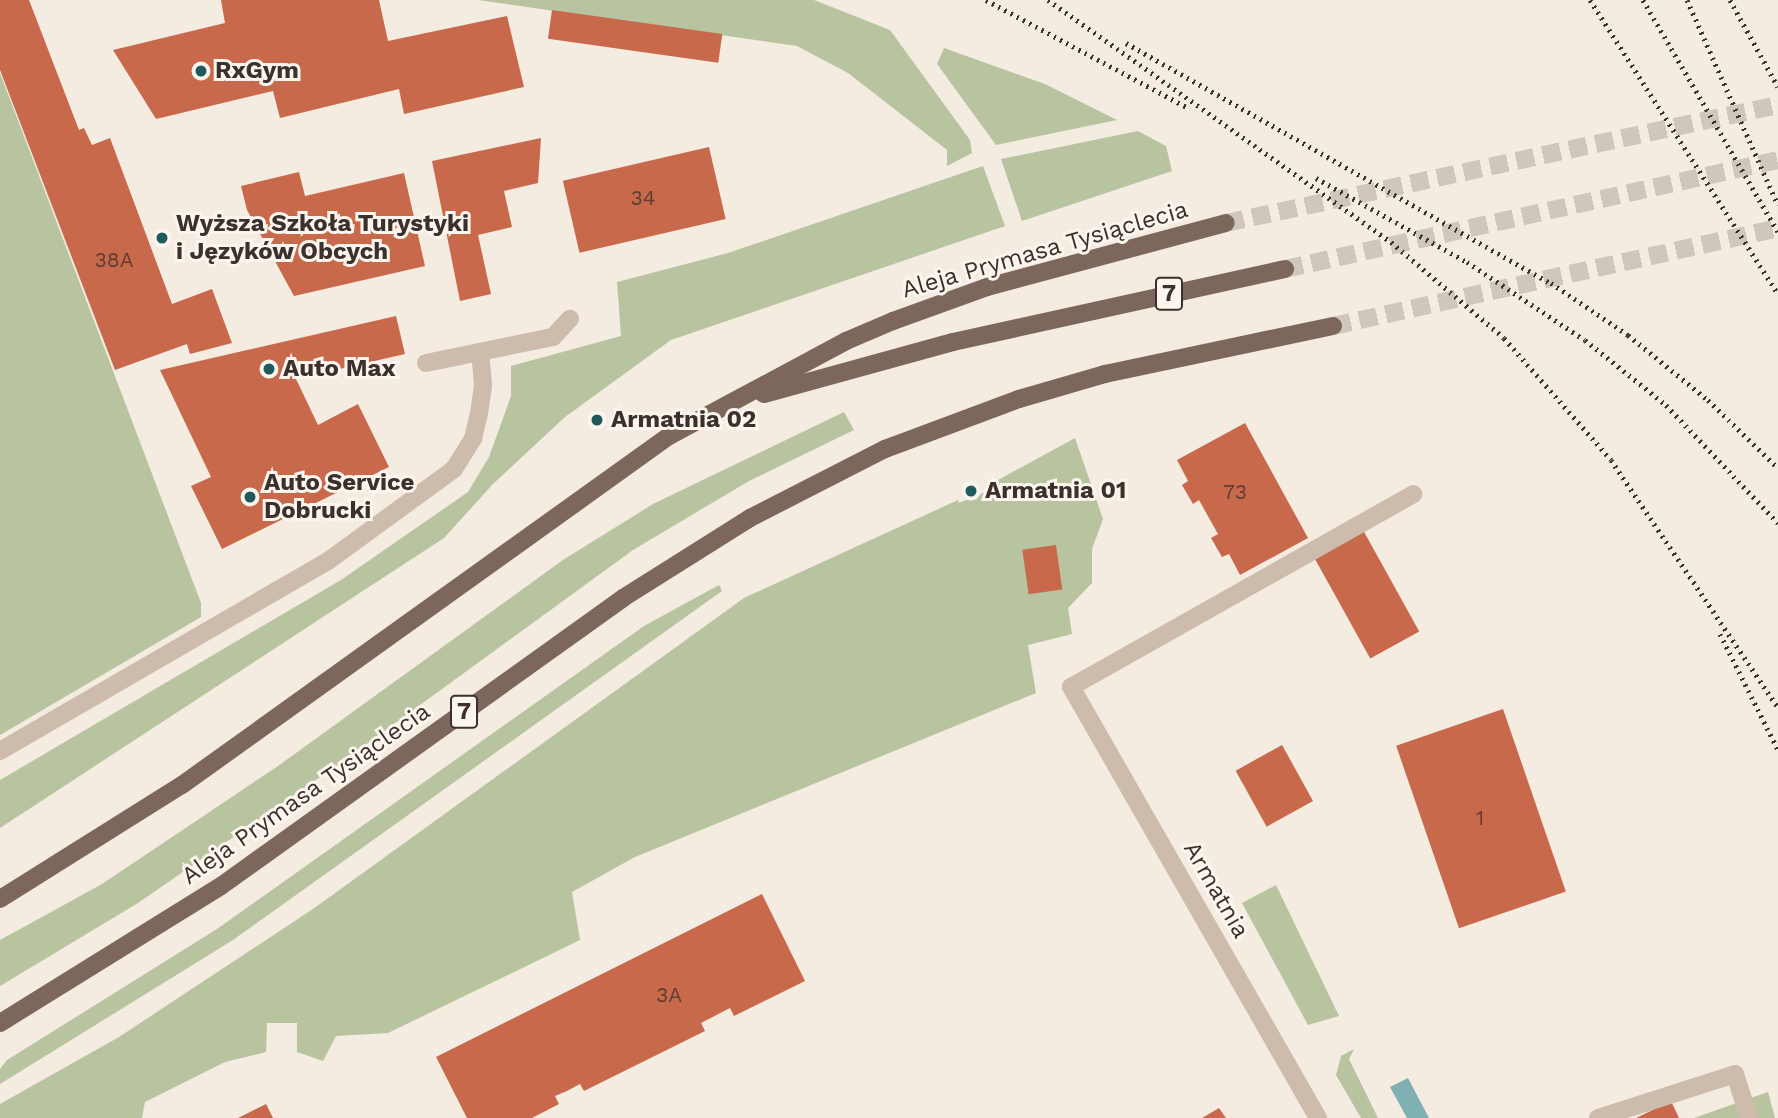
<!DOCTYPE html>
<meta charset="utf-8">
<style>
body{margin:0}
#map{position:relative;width:1778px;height:1118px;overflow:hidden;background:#f4ebe1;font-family:"Work Sans",sans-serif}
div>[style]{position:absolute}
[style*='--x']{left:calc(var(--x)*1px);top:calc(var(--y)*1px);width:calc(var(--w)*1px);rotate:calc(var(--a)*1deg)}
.green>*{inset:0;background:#b8c4a0}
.water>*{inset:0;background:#7fb0b2}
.building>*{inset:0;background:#c8694b;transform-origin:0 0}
.major-tunnel>*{height:18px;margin-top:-9px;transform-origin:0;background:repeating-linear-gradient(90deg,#cfc6bd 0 18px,transparent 0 27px)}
.minor>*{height:18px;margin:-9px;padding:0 9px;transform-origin:9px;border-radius:9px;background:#cdbbac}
.major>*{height:18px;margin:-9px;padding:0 9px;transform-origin:9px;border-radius:9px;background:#7d675c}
.rail>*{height:5px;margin-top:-2.5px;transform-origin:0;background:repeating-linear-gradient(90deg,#3b302b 0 2px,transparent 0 7px)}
.dots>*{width:19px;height:19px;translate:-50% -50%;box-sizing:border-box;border:4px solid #fbf5ee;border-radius:50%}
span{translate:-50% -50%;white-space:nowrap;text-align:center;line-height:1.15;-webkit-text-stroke:6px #fbf5ee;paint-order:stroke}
.number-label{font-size:21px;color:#5e3e33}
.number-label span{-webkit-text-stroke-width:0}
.shield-label span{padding:2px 5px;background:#fbf5ee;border:2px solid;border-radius:5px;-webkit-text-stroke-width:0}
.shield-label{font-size:23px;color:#3b302b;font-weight:700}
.poi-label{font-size:24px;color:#3b302b;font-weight:700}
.left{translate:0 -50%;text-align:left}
.street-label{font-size:24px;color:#3b302b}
</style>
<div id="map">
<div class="green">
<i style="clip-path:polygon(478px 0,814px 0,890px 30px,970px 140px,972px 153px,947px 166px,947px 150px,848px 73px,797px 46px)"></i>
<i style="clip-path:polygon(944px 48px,1045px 84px,1117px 120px,996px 145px,937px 64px)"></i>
<i style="clip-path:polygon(0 73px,201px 603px,201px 617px,0 735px)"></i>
<i style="clip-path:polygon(1138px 131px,1166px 146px,1172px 171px,1022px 221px,1001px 159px)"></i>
<i style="clip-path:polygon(983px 166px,1005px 226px,671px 340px,565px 417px,493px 484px,444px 538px,0 828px,0 780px,341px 580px,468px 492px,489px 457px,511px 396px,511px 366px,621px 336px,617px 282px,728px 253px)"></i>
<i style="clip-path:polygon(844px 412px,854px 430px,749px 481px,633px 550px,339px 764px,138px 903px,0 986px,0 940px,102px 884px,278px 766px,563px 560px,653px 504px)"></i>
<i style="clip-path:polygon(1075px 438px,1103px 519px,1092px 549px,1092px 583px,1068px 608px,1072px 634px,1028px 645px,1036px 693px,635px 857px,572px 892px,580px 940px,388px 1033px,336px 1036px,323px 1061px,297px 1052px,297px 1023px,267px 1023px,266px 1052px,225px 1062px,145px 1102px,142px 1118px,0 1118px,0 1104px,119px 1037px,313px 909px,744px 598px,958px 500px,959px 503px,988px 491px,987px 486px)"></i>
<i style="clip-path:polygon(719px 585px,722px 591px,233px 940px,0 1084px,0 1069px,7px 1060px,217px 929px,644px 626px)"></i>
<i style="clip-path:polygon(1276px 885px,1339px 1016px,1308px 1025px,1242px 903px)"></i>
<i style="clip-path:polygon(1354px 1049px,1349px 1059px,1378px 1118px,1361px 1118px,1336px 1075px,1341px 1056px)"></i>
<i style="clip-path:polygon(1768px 1092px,1775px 1118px,1694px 1118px)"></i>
</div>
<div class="water">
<i style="clip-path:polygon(1408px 1078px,1429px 1118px,1407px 1118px,1390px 1087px)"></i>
</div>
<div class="building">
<i style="clip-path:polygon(0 0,29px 0,79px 130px,84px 128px,92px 145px,110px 138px,172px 304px,212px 289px,232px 343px,190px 354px,187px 344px,115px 370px,0 70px)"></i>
<i style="clip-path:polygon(221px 0,379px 0,388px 41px,507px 16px,524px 87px,404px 114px,399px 89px,280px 118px,273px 91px,156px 119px,113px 50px,225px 23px)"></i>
<i style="left:552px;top:10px;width:172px;height:29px;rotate:8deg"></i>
<i style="clip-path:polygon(541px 138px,538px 183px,504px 191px,512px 227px,478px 235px,491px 294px,460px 301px,432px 161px)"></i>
<i style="left:709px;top:147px;width:74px;height:150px;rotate:77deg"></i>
<i style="clip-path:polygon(299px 172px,305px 196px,404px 173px,425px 266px,294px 296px,247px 210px,241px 186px)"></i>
<i style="clip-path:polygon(396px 316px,405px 354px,296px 379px,318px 425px,358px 404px,389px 467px,222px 549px,191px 486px,211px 477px,160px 370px)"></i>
<i style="clip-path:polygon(1245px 423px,1308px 538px,1240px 575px,1229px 554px,1222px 557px,1211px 538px,1218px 534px,1199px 500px,1193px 504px,1182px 485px,1188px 481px,1177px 460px)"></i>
<i style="left:1363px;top:530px;width:116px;height:56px;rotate:61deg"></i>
<i style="left:1056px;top:545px;width:45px;height:34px;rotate:82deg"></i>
<i style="left:1503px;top:709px;width:193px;height:113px;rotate:71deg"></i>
<i style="left:1282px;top:745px;width:64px;height:53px;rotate:61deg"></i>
<i style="clip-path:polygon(762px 894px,805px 981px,734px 1016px,730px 1008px,701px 1023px,705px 1031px,584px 1091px,580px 1084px,567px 1091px,555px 1096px,559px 1104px,532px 1118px,467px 1118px,436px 1057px)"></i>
<i style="clip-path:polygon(1671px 1101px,1679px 1118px,1636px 1118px)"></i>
<i style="clip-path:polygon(266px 1104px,273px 1118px,238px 1118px)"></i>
<i style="clip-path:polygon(1219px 1108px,1226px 1118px,1202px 1118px)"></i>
</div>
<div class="major-tunnel">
<i style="--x:1226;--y:223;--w:564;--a:-12.07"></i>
<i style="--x:1285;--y:269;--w:505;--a:-12.47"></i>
<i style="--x:1333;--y:326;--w:456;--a:-12.4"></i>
</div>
<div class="minor">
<i style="--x:426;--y:363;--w:130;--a:-11.6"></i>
<i style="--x:553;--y:337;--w:25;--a:-47"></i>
<i style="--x:0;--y:751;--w:379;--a:-30.1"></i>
<i style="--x:328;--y:561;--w:156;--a:-36.1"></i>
<i style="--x:454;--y:469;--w:36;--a:-58"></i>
<i style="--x:473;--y:439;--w:26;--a:-77"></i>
<i style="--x:479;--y:414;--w:29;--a:-82"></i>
<i style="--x:483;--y:385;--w:33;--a:-95"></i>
<i style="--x:1318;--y:1118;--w:497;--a:-119.8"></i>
<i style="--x:1071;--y:687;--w:393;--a:-29.4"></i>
<i style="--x:1598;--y:1118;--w:144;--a:-17.8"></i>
<i style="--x:1735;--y:1074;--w:46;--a:72.3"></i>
</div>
<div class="major">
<i style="--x:764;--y:394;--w:196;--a:-15.4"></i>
<i style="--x:953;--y:342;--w:340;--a:-12.4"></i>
<i style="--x:0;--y:899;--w:215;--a:-32.1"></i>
<i style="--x:182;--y:785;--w:599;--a:-35.63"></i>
<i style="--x:669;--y:436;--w:201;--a:-28.2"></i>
<i style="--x:846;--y:341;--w:51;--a:-23.1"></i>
<i style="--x:893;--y:321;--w:100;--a:-19.9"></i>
<i style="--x:987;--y:287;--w:247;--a:-15"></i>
<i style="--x:0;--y:1023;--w:260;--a:-31.8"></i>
<i style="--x:221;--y:886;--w:495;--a:-35.6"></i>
<i style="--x:623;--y:598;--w:150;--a:-32.2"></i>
<i style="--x:750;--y:518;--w:152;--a:-27.1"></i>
<i style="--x:885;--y:449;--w:143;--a:-20.5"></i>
<i style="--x:1019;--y:399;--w:90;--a:-16.2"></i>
<i style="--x:1105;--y:374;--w:233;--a:-11.9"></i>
</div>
<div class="rail">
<i style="--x:986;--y:0;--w:231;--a:28.1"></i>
<i style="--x:1048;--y:0;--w:420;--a:35.2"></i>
<i style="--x:1391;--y:242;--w:148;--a:40.3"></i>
<i style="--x:1504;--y:338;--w:162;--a:48.7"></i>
<i style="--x:1611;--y:460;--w:299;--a:56"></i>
<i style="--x:1590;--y:0;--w:349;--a:57.4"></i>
<i style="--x:1643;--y:0;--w:268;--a:59.8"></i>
<i style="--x:1687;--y:0;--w:224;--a:66.1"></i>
<i style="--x:1730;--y:0;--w:99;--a:61.1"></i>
<i style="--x:1126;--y:43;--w:488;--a:29.5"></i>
<i style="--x:1551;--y:283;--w:93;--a:34"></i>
<i style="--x:1628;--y:335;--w:103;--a:39.1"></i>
<i style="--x:1708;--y:400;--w:98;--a:44.2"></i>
<i style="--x:1316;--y:178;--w:173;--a:29.1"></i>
<i style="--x:1467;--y:262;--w:141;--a:33.5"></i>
<i style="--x:1585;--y:340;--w:104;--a:38.7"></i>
<i style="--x:1666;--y:405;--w:163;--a:46.5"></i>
<i style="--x:1720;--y:634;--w:130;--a:63.4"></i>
</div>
<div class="dots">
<i style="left:201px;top:71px;background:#1f5a5e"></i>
<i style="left:162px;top:238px;background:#1f5a5e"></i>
<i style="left:269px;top:369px;background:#1f5a5e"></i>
<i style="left:597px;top:420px;background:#1f5a5e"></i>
<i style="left:971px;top:491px;background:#1f5a5e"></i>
<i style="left:250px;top:497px;background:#1f5a5e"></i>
</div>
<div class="number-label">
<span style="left:643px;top:198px">34</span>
<span style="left:114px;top:260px">38A</span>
<span style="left:1235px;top:492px">73</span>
<span style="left:1480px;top:818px">1</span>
<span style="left:669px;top:995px">3A</span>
</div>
<div class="shield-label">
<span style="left:1169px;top:294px">7</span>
<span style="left:464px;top:712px">7</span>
</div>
<div class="poi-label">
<span class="left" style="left:215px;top:71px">RxGym</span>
<span class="left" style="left:176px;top:238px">Wyższa Szkoła Turystyki<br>i Języków Obcych</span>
<span class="left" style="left:283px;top:369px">Auto Max</span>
<span class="left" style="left:611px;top:420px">Armatnia 02</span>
<span class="left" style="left:264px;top:497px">Auto Service<br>Dobrucki</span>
<span class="left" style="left:985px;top:491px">Armatnia 01</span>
</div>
<div class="street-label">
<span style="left:1045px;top:250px;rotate:-16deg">Aleja Prymasa Tysiąclecia</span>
<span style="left:306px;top:794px;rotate:-35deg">Aleja Prymasa Tysiąclecia</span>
<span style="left:1216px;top:890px;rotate:60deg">Armatnia</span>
</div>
</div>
